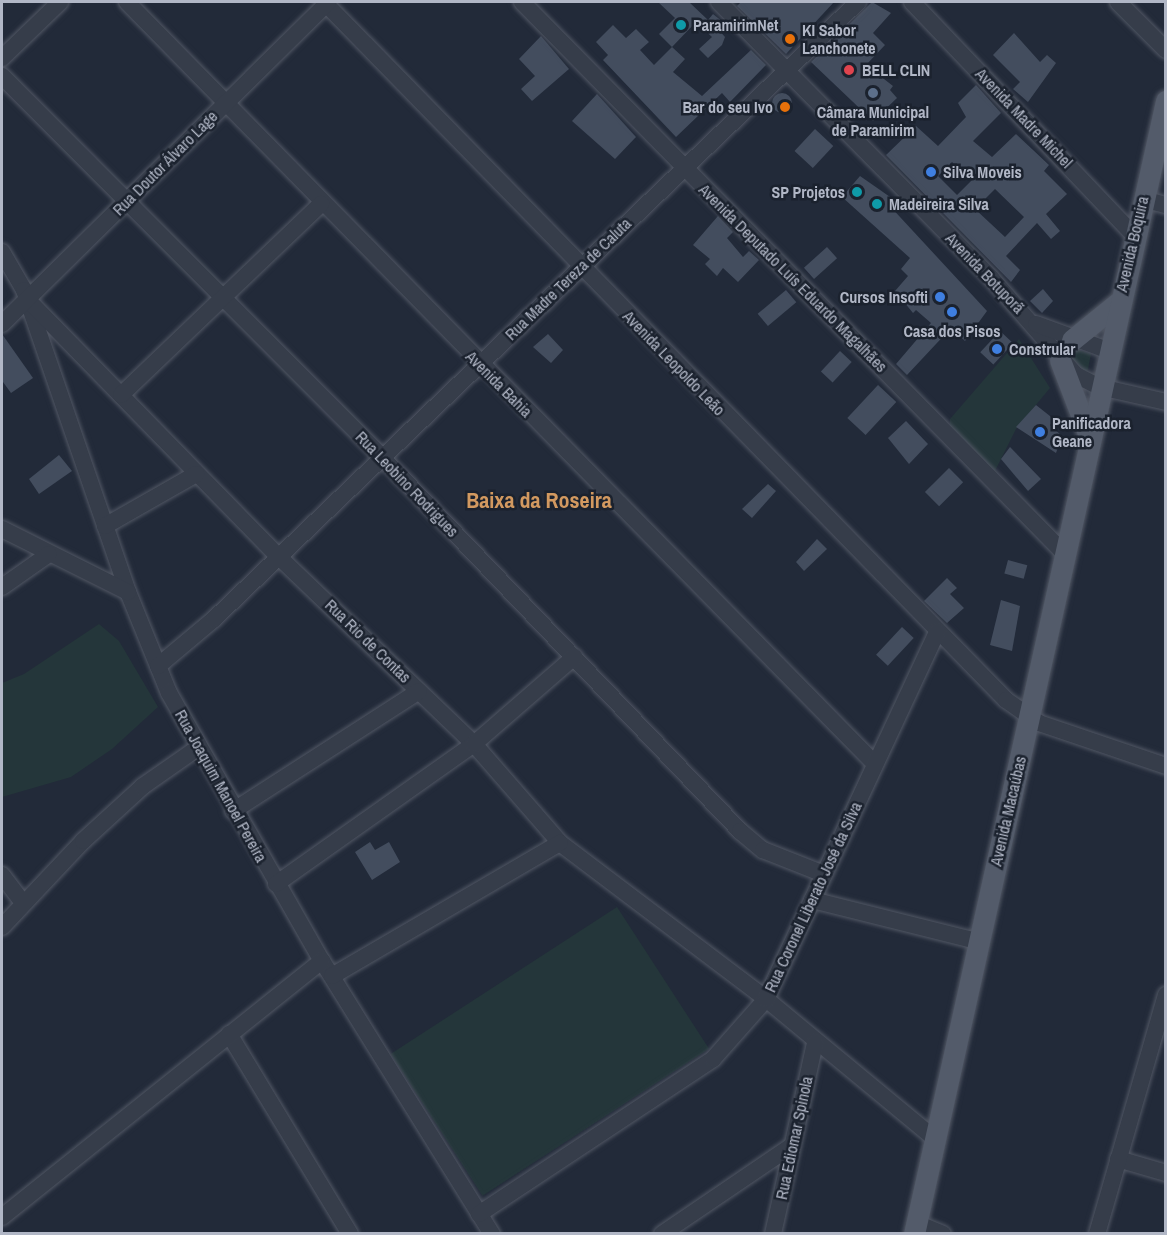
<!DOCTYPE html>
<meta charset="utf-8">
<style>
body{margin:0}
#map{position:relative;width:1167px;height:1235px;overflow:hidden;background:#222a39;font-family:"Archivo Narrow",sans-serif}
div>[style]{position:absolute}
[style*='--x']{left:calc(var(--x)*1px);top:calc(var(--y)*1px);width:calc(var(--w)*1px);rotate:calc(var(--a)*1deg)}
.green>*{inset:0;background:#24363a;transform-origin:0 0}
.building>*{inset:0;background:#434d5e;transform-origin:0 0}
.round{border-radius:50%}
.roads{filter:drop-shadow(0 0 2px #515764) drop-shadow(0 0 2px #515764)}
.minor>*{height:16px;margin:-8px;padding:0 8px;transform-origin:8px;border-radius:8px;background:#363d4a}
.major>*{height:21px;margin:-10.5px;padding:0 10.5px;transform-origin:10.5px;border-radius:10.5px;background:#535b6a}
.dots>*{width:16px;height:16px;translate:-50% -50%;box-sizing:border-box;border:3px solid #1b222e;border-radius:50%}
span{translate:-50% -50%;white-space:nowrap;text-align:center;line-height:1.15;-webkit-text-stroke:5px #1b222e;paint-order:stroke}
.poi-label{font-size:16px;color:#b1b7c6;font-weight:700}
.left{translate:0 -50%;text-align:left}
.right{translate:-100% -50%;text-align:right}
.street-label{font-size:16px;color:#b1b7c6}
.district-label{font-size:22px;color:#d29960;font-weight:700}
.frame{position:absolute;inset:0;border:3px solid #b1b7c6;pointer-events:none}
</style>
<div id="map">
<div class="green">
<i style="clip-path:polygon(1019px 339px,1050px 388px,1016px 429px,995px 471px,950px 426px,950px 419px)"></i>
<i style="clip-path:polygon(1058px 343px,1091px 354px,1087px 374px)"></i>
<i style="clip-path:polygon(99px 624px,119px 641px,158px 707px,112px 749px,71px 777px,2px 797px,2px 683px,24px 674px)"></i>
<i style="left:617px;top:907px;width:169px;height:270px;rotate:57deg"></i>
</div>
<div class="building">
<i style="clip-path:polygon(658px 2px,689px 2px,708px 20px,713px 14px,723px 22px,717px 28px,725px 37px,722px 45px,708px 58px,699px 49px,712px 37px,696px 22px,672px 47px,659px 34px,675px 18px)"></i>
<i style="clip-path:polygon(741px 2px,834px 2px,786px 54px,737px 6px)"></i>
<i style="clip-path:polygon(872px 2px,891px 13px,873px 33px,885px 45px,866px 65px,893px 86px,890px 90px,897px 98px,873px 121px,811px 62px)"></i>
<i style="clip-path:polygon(613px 25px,626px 38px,636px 29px,649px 42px,640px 50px,654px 65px,672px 47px,685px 59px,673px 72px,702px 96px,751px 50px,766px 65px,730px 102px,722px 93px,676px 137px,603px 60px,608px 55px,596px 42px)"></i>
<i style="clip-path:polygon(1014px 33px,1040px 62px,1047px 55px,1056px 63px,1028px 102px,1013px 89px,1020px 82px,993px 55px)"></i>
<i style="clip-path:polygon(541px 36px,569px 69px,532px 101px,521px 89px,535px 76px,519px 59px)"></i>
<i style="clip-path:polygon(evenodd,976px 85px,1001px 113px,973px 141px,992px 157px,1016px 134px,1049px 165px,1044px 171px,1067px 194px,1046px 214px,1060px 231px,1051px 239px,1037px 223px,1006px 256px,1020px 270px,1011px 282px,886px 155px,916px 126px,938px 146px,966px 117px,958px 103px,976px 85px,952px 162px,972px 180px,957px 195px,938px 176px,952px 162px,976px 85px,995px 189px,1024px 217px,1005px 237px,975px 209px,995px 189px)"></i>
<i class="round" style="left:772px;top:93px;width:20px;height:20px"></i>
<i style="clip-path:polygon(597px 94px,636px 137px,615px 159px,572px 121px)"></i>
<i style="left:815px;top:129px;width:25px;height:30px;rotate:43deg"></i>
<i style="clip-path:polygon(860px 176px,893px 199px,888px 204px,987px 311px,965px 341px,951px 328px,907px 375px,896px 364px,931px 323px,916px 310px,913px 313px,895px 291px,908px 276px,901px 269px,910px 258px,842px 197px)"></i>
<i style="clip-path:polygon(718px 216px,733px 232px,727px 238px,743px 257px,749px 251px,759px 260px,738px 282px,723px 268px,717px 276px,705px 264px,710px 259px,693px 245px)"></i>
<i style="left:827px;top:247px;width:15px;height:31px;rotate:48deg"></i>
<i style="clip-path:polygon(1043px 289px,1053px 301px,1042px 313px,1030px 301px)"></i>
<i style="left:786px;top:290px;width:16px;height:37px;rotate:50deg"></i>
<i style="left:1000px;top:331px;width:18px;height:29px;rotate:43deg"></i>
<i style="clip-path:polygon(2px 334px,33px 378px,11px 393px,3px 382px)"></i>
<i style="clip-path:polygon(548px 334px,563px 350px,551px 363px,533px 347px)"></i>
<i style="left:840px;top:351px;width:16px;height:28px;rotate:43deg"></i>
<i style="left:878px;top:385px;width:25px;height:45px;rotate:43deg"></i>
<i style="clip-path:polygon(1036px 405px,1055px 420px,1050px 425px,1062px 436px,1056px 453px,1016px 427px)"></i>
<i style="clip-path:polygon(906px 421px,928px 444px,909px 464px,888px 438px)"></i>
<i style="clip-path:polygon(1010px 447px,1041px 479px,1028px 491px,1001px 459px)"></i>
<i style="clip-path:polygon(59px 455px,72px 471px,39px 494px,29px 479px)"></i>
<i style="left:949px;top:468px;width:20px;height:34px;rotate:45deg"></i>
<i style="clip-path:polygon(768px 484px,776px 491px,752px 518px,742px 509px)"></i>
<i style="clip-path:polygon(817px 539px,827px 549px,804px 571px,796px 562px)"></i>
<i style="left:1008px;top:560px;width:20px;height:14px;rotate:15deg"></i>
<i style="clip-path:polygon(947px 578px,957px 588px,950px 594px,964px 608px,947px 623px,924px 601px)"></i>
<i style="clip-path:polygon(1001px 600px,1020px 606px,1012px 651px,990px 645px)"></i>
<i style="left:902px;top:627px;width:16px;height:38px;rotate:43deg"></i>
<i style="clip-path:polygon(370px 842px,375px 850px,389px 842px,400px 862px,372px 880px,355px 852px)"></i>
</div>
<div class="roads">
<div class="minor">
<i style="--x:127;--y:2;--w:1066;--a:45.53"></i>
<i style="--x:324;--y:2;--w:976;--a:45.66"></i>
<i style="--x:1006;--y:700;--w:40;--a:34.9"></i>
<i style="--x:1039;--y:723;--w:134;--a:18.7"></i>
<i style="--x:522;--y:2;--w:774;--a:45.47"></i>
<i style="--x:719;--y:2;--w:388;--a:45.4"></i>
<i style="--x:991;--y:278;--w:129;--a:48.8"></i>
<i style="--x:1076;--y:375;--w:27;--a:27"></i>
<i style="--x:1100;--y:387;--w:68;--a:12.8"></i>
<i style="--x:912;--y:2;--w:323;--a:46.4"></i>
<i style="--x:1118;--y:2;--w:68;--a:45"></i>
<i style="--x:2;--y:58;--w:81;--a:-44"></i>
<i style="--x:2;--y:76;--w:538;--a:45.08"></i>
<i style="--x:382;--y:457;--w:518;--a:46.25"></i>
<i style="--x:740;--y:831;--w:30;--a:40"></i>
<i style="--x:763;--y:850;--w:66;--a:21.5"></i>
<i style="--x:1143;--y:199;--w:24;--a:15"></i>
<i style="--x:2;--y:252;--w:44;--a:59.9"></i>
<i style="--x:24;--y:290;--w:319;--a:71"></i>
<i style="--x:128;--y:592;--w:109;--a:67.9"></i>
<i style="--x:169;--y:693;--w:309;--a:60.3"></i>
<i style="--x:322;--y:961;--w:322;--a:58.1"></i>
<i style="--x:28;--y:300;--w:359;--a:45.7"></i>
<i style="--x:279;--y:557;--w:270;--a:43.8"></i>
<i style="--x:474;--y:744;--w:131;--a:49"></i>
<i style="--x:560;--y:843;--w:258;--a:37.1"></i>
<i style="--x:766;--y:999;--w:218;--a:39.6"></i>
<i style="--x:2;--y:324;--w:458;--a:-44.6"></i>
<i style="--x:1036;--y:324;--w:76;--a:20.1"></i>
<i style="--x:121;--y:395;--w:277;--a:-43.7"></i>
<i style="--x:105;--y:526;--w:105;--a:-29.7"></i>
<i style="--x:2;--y:529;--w:141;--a:26.6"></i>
<i style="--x:2;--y:587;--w:57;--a:-35.1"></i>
<i style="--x:158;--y:666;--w:73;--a:-40"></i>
<i style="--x:214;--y:619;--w:892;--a:-43.77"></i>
<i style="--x:233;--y:811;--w:221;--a:-32.8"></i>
<i style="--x:2;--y:875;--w:34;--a:53"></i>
<i style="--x:276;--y:884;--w:242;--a:-35.3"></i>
<i style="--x:474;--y:744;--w:133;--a:-41"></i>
<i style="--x:812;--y:900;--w:170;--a:14"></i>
<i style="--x:2;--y:927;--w:118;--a:-46.7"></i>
<i style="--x:83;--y:841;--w:81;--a:-42.5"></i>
<i style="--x:143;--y:786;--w:68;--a:-34.9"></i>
<i style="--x:332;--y:976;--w:264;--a:-30.3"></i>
<i style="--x:229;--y:1034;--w:234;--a:58.8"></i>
<i style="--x:1118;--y:1159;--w:50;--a:16.3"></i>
<i style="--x:479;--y:1214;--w:281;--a:-33.5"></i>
<i style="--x:713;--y:1059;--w:80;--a:-48.5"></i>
<i style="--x:766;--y:999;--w:405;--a:-65"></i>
<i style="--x:2;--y:1217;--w:410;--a:-38.7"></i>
<i style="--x:916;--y:1223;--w:29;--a:22"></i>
<i style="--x:662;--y:1234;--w:155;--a:-34.2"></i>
<i style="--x:773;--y:1234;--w:196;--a:-77.6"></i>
<i style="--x:1097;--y:1234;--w:249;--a:-73.9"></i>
</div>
<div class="major">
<i style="--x:1072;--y:340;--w:60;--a:-39"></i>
<i style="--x:1060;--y:360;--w:84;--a:69"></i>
<i style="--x:914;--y:1234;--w:1161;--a:-77.46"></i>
</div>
</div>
<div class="dots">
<i style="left:681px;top:25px;background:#0f9aa8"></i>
<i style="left:790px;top:39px;background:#e8710a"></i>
<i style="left:849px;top:70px;background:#e0444e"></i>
<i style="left:873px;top:93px;background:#5c6f8a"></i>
<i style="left:785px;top:107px;background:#e8710a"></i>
<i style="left:931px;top:172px;background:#3f7fe0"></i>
<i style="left:857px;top:192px;background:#0f9aa8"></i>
<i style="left:877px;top:204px;background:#0f9aa8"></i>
<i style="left:940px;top:297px;background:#3f7fe0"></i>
<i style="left:952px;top:312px;background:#3f7fe0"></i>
<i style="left:997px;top:349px;background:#3f7fe0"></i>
<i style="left:1040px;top:432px;background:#3f7fe0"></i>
</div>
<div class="poi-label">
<span class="left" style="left:693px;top:25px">ParamirimNet</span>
<span class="left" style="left:802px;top:39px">KI Sabor<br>Lanchonete</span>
<span class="left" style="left:862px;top:70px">BELL CLIN</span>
<span class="right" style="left:773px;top:107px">Bar do seu Ivo</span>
<span style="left:873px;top:121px">Câmara Municipal<br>de Paramirim</span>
<span class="left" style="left:943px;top:172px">Silva Moveis</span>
<span class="right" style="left:845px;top:192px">SP Projetos</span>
<span class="left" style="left:889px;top:204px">Madeireira Silva</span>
<span class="right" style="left:928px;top:297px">Cursos Insofti</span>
<span style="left:952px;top:331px">Casa dos Pisos</span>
<span class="left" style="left:1009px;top:349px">Constrular</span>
<span class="left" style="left:1052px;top:432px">Panificadora<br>Geane</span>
</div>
<div class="street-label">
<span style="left:1024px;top:118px;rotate:46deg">Avenida Madre Michel</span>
<span style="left:165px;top:163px;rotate:-45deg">Rua Doutor Álvaro Lage</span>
<span style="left:1132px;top:244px;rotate:-77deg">Avenida Boquira</span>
<span style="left:985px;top:273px;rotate:46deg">Avenida Botuporã</span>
<span style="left:793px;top:278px;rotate:45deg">Avenida Deputado Luís Eduardo Magalhães</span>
<span style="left:568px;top:279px;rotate:-44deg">Rua Madre Tereza de Caluta</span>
<span style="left:674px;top:363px;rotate:46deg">Avenida Leopoldo Leão</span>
<span style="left:499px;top:384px;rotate:45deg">Avenida Bahia</span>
<span style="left:407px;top:484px;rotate:46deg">Rua Leobino Rodrigues</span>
<span style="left:368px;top:641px;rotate:44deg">Rua Rio de Contas</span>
<span style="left:221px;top:786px;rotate:61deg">Rua Joaquim Manoel Pereira</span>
<span style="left:1008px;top:811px;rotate:-77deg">Avenida Macaúbas</span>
<span style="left:813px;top:897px;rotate:-65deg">Rua Coronel Liberato José da Silva</span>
<span style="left:794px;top:1138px;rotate:-78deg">Rua Ediomar Spinola</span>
</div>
<div class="district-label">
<span style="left:539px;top:501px">Baixa da Roseira</span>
</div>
<div class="frame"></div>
</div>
